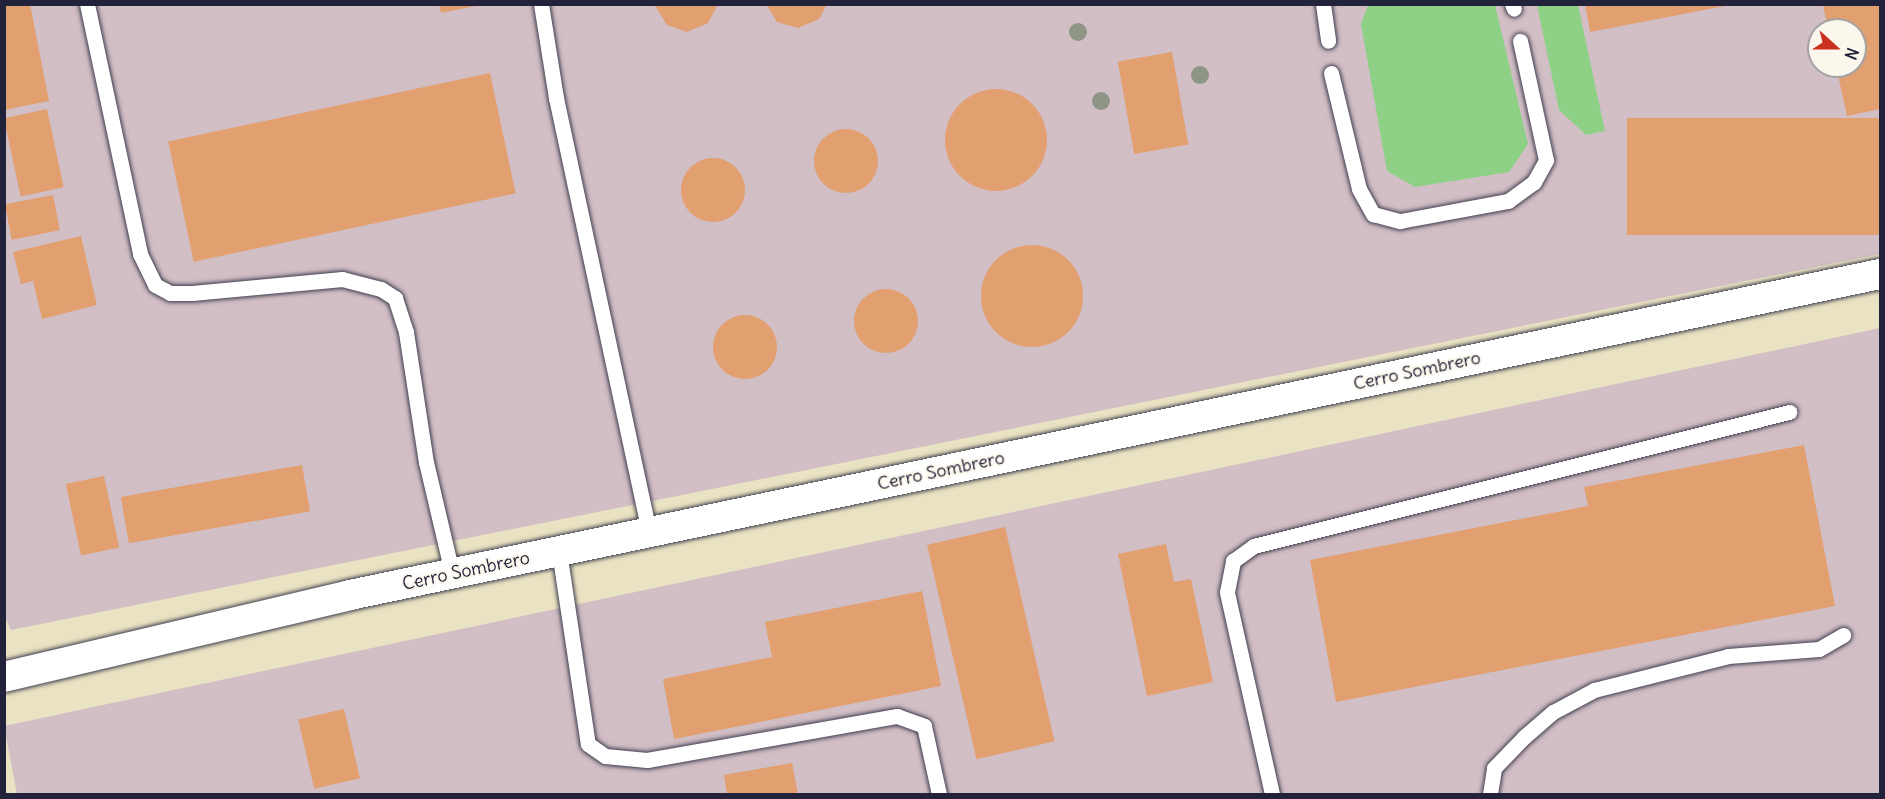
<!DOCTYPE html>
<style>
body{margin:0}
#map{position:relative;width:1885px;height:799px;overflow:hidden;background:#eae3c3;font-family:Delius,sans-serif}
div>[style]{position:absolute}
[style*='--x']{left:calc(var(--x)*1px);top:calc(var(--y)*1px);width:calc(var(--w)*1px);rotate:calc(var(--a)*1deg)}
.industrial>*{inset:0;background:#d2bec5}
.green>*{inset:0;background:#8fd087}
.building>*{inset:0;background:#e29f70;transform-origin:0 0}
.round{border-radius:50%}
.roads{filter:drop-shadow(0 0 2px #403f4f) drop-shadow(0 0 2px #403f4f)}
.service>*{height:15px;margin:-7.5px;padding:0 7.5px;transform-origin:7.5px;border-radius:7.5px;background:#fff}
.minor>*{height:30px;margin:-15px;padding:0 15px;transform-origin:15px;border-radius:15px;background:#fff}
.trees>*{width:18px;height:18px;margin:-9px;border-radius:50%;background:#8e9585}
span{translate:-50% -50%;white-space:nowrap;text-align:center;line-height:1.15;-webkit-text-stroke:4.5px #fbf7ec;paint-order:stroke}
.street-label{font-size:18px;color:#22223b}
.frame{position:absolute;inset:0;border:6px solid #22223b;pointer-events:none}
.north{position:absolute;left:1807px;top:18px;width:60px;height:60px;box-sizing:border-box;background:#fbf7ec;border:2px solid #a4a2a5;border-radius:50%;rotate:111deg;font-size:16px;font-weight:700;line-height:24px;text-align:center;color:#22223b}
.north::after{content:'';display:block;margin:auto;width:21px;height:27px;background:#c8321e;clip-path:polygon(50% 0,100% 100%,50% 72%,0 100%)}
</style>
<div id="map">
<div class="industrial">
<i style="clip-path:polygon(evenodd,4px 5px,1859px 5px,1880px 99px,1880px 254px,11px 630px,4px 615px,4px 5px,1819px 30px,1855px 30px,1855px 66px,1819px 66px,1819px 30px)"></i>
<i style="clip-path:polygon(1880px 328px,1880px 794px,17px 794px,4px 726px)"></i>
</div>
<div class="green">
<i style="clip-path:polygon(1368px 5px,1495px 5px,1528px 144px,1509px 172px,1415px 187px,1387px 171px,1361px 24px)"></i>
<i style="clip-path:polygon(1537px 5px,1578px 5px,1605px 131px,1586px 135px,1559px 110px)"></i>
</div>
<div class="building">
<i style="clip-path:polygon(4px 4px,30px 4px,49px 101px,4px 110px)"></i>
<i style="clip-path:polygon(439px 4px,476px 4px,476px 6px,441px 13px)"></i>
<i style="clip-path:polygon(654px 4px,718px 4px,708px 23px,687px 32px,667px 25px)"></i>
<i style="clip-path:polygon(766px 4px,827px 4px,819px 19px,798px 28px,777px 22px)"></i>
<i style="clip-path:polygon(1585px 4px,1725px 4px,1725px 6px,1590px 32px)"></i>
<i style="clip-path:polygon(1823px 4px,1880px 4px,1880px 109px,1847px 116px,1836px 66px,1855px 66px,1855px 30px,1828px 30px)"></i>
<i style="left:1172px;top:52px;width:94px;height:55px;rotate:80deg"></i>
<i style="left:490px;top:73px;width:123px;height:329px;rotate:78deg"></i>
<i class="round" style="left:945px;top:89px;width:102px;height:102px"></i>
<i style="left:47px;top:109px;width:80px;height:44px;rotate:78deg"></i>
<i style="left:1880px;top:118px;width:117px;height:253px;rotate:90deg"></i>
<i class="round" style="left:814px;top:129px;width:64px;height:64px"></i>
<i class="round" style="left:681px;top:158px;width:64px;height:64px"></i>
<i style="left:53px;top:195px;width:36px;height:49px;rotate:79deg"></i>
<i style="clip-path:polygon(81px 236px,97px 305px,42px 319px,33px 281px,21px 284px,13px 252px)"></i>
<i class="round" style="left:981px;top:245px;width:102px;height:102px"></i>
<i class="round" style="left:854px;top:289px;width:64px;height:64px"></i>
<i class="round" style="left:713px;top:315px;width:64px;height:64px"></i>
<i style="clip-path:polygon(1804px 445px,1835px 606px,1336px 702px,1310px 560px,1588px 506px,1584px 487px)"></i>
<i style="left:302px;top:465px;width:47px;height:184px;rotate:80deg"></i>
<i style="left:104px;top:476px;width:73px;height:39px;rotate:78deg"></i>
<i style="left:1005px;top:527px;width:220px;height:80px;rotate:77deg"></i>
<i style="clip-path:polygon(1166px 544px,1174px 582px,1191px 579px,1213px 682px,1147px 696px,1118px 554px)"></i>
<i style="clip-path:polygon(922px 591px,941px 686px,674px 739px,663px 679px,772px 657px,765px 622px)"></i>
<i style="left:344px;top:709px;width:71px;height:47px;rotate:77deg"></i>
<i style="clip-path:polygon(792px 763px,798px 794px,727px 794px,724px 775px)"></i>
</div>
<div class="roads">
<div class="service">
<i style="--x:87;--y:4;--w:256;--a:78"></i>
<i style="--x:140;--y:254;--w:34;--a:64"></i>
<i style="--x:155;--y:285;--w:17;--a:28"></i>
<i style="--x:170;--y:293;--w:22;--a:0"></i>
<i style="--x:192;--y:293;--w:151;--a:-5.3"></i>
<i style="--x:342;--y:279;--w:40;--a:14.4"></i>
<i style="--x:381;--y:289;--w:17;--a:33"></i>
<i style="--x:395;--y:298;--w:36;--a:72"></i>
<i style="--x:406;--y:332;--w:132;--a:81.3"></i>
<i style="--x:426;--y:462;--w:114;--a:76.8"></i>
<i style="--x:541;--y:4;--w:95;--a:80.9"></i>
<i style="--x:556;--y:98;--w:444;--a:77.9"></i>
<i style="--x:1323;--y:4;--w:37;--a:82"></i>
<i style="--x:1512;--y:4;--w:5;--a:68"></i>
<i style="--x:1331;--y:73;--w:119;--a:76.4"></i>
<i style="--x:1359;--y:189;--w:29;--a:61"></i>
<i style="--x:1373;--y:214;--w:28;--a:15"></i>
<i style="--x:1400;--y:221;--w:110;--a:-10.5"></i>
<i style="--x:1508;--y:201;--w:32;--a:-36"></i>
<i style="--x:1534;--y:182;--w:25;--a:-61"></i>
<i style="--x:1546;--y:160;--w:122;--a:-102.3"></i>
<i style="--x:559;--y:551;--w:195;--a:81.5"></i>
<i style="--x:588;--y:744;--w:21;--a:35"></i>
<i style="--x:605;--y:756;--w:42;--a:5.4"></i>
<i style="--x:647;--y:760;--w:254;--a:-10"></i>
<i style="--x:897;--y:716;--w:29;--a:20"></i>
<i style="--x:924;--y:726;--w:70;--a:77.6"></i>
<i style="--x:1272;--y:794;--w:207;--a:-102.6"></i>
<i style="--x:1227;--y:592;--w:32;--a:-79"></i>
<i style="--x:1233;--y:561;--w:26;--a:-36"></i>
<i style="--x:1254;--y:546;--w:552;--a:-14.06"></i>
<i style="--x:1490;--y:794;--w:26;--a:-81"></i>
<i style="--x:1494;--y:768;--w:43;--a:-45.9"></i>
<i style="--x:1524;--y:737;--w:38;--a:-41"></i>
<i style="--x:1553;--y:712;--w:47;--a:-28.2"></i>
<i style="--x:1594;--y:690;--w:138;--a:-14.2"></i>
<i style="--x:1728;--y:656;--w:91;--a:-4.4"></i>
<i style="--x:1819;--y:649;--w:28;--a:-30"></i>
</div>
<div class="minor">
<i style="--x:4;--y:677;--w:356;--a:-13.3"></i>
<i style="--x:350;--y:595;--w:1563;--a:-11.85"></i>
</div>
</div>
<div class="trees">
<i style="left:1078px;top:32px"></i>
<i style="left:1200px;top:75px"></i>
<i style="left:1101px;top:101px"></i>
</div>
<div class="street-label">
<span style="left:1417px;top:371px;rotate:-12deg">Cerro Sombrero</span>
<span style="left:941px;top:471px;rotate:-12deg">Cerro Sombrero</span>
<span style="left:466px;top:571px;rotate:-12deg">Cerro Sombrero</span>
</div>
<div class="frame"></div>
<div class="north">N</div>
</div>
